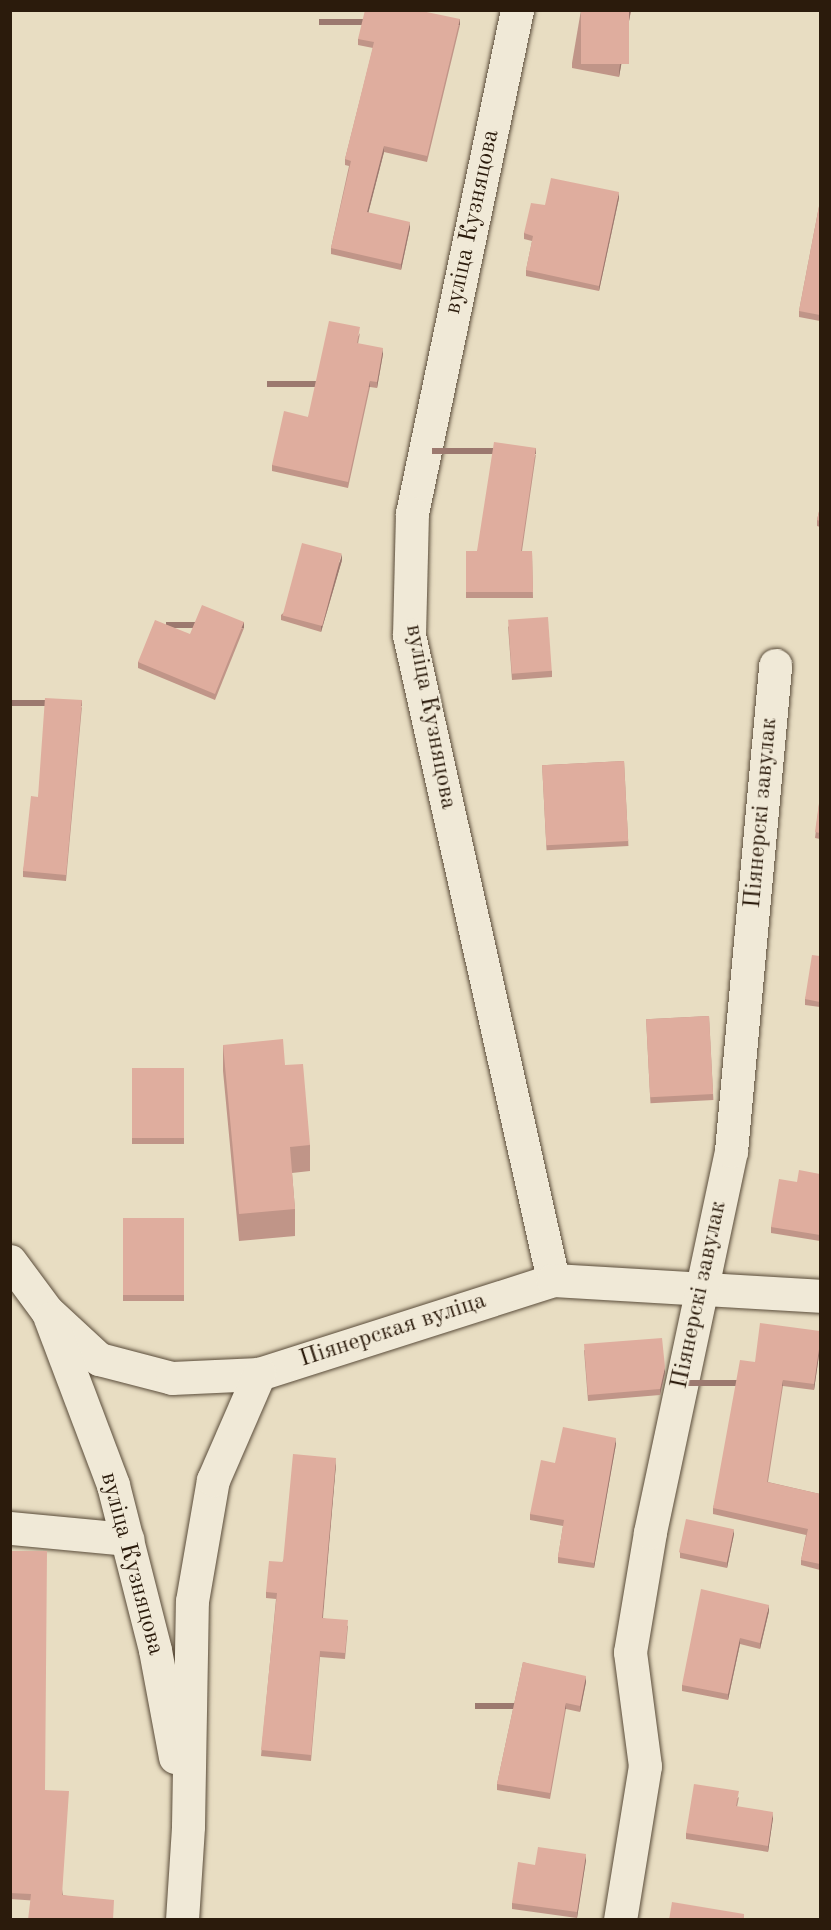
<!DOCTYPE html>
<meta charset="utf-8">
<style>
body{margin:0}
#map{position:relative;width:831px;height:1930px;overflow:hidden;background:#e8ddc2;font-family:"Old Standard TT",serif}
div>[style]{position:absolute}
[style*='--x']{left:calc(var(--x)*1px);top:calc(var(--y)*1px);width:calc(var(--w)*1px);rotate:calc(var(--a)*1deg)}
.roads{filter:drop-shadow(0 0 2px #5a4c3a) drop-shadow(0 0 2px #5a4c3a)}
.minor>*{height:33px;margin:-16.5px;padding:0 16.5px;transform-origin:16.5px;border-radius:16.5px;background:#f0e9d7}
.wall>*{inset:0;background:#c09588;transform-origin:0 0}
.shaded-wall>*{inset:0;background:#9c796f;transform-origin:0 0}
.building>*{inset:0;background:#dfad9e;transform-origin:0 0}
span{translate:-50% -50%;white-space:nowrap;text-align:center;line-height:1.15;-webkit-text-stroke:4.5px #f0e9d7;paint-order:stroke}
.street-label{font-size:24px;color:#2b1b0c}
.frame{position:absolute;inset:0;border:12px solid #2b1b0c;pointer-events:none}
</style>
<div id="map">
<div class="roads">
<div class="minor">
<i style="--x:517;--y:10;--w:514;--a:101.79"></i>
<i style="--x:412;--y:513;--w:122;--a:91.4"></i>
<i style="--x:409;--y:635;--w:661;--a:77.41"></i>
<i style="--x:10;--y:1261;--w:62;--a:53.5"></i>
<i style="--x:47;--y:1311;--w:71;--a:42.7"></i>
<i style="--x:99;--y:1359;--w:75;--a:14.6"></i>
<i style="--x:172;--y:1378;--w:87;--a:-2.6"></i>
<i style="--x:259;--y:1374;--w:309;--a:-17.7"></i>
<i style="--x:553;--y:1280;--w:267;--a:3.4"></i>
<i style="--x:50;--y:1318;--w:178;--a:69.3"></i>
<i style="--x:113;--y:1485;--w:170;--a:75.7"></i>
<i style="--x:155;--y:1650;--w:109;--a:79.4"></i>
<i style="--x:10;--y:1528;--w:118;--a:5.4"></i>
<i style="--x:182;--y:1920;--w:94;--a:-86.3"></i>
<i style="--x:188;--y:1826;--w:225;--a:-89"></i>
<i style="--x:192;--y:1601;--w:123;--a:-80.2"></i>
<i style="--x:213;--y:1480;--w:116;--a:-66.5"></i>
<i style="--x:620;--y:1920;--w:156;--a:-80.8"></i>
<i style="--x:645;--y:1766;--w:115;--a:-97.5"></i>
<i style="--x:630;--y:1652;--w:122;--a:-80.5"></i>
<i style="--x:650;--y:1532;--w:390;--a:-78"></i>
<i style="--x:731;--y:1151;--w:488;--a:-84.8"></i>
</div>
</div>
<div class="wall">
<i style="clip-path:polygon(581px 10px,631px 10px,619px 77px,572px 68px,572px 63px)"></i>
<i style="clip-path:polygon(460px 25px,427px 162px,384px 152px,368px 213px,410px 228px,401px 270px,331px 254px,331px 248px,349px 166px,345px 165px,345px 159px,373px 48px,358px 45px,358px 39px)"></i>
<i style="clip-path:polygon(619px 198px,599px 291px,526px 276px,526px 270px,532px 241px,524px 239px,524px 233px,545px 205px)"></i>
<i style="clip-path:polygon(820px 201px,820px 321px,799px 317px,799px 311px)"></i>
<i style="clip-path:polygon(360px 333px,358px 344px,383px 354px,377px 388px,370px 387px,348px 488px,272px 471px,272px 465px,308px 417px)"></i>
<i style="clip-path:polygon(536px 454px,522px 551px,532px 551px,533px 598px,466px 598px,466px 551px,477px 551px)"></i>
<i style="clip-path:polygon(820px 507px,820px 527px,817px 526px,817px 520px)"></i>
<i style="clip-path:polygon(342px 560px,321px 632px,281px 620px,281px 615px)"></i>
<i style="clip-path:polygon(508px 626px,552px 671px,552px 677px,512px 680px)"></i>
<i style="clip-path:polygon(244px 628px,215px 700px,138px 668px,138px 662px,190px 634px)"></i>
<i style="clip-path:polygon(82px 706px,66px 881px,23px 877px,23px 871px,38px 797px)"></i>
<i style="left:624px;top:761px;width:85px;height:82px;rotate:87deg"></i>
<i style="clip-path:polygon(820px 796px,820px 839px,815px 838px)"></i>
<i style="clip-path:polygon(820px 956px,820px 1007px,805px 1005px,805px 999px)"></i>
<i style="left:709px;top:1016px;width:84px;height:63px;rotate:87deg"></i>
<i style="clip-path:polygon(223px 1045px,310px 1145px,310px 1171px,292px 1173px,295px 1209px,295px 1236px,239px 1241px,223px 1071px)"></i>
<i style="left:184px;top:1068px;width:76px;height:52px;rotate:90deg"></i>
<i style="clip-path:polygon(820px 1174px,820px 1241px,771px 1233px,771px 1227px,797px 1182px)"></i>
<i style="left:123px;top:1218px;width:61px;height:83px"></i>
<i style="clip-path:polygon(820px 1331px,820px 1348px,814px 1390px,783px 1386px,768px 1482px,820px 1494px,820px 1570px,801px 1565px,801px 1560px,806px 1535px,713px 1514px,713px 1508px,755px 1362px)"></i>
<i style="clip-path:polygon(584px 1350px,665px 1373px,660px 1395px,588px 1401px)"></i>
<i style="clip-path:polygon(616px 1444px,594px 1568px,558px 1563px,558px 1557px,563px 1526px,530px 1520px,530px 1514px,555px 1463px)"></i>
<i style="clip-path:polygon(336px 1464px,323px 1618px,348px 1626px,345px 1659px,320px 1657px,311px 1761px,261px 1756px,276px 1599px,266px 1598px,266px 1592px)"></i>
<i style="clip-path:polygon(734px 1534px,727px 1568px,680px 1558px,680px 1552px)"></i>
<i style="clip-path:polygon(10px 1551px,45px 1790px,63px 1895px,114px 1906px,10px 1899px)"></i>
<i style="clip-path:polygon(769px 1611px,760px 1649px,740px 1644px,728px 1700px,682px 1691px,682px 1685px)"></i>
<i style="clip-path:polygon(523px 1662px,586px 1682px,580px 1712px,566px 1709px,550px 1799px,497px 1790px,497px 1784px)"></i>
<i style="clip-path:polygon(739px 1797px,737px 1807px,773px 1818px,768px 1852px,686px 1839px,686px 1833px)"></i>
<i style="clip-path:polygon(586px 1860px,577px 1918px,512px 1909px,512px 1903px)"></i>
</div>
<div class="shaded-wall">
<i style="clip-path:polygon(629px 10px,631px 10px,619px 77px,619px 71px)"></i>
<i style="left:460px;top:19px;width:6px;height:141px;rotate:90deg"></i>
<i style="clip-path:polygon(384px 146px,384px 152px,367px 218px,367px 212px)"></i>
<i style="clip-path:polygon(619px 192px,619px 198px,599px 291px,599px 286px)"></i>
<i style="clip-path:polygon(410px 222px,410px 228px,401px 270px,401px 264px)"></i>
<i style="clip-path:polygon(383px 348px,383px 354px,377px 388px,377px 382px)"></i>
<i style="left:370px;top:381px;width:6px;height:103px;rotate:90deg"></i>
<i style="left:536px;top:448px;width:6px;height:104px;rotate:90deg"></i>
<i style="clip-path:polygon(342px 554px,342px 560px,321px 632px,321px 626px)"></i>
<i style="left:244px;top:622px;width:6px;height:78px;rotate:90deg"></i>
<i style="left:82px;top:700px;width:6px;height:176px;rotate:90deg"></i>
<i style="clip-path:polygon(820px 1342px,820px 1348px,814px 1390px,814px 1384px)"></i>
<i style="clip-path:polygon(665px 1367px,665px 1373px,660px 1395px,660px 1389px)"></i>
<i style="left:783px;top:1380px;width:6px;height:103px;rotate:90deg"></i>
<i style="clip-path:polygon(616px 1438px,616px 1444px,594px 1568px,594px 1563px)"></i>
<i style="clip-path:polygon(336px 1458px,336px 1464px,322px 1623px,322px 1618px)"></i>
<i style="clip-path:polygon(734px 1529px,734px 1534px,727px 1568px,727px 1562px)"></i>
<i style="clip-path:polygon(769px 1605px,769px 1611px,760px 1649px,760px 1643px)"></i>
<i style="clip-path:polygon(740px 1638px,740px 1644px,728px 1700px,728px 1694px)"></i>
<i style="clip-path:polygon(586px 1676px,586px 1682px,580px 1712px,580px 1706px)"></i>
<i style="left:566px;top:1703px;width:6px;height:91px;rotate:90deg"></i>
<i style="clip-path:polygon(773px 1812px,773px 1818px,768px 1852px,768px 1846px)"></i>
<i style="clip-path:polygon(586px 1854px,586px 1860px,577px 1918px,577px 1912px)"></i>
</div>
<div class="building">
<i style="clip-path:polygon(365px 10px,417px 10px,460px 19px,427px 156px,384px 146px,367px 212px,410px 222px,401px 264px,331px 248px,351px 161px,345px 159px,374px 42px,358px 39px)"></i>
<i style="left:581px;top:10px;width:48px;height:54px"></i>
<i style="clip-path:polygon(551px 178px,619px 192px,599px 286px,526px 270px,533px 236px,524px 233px,531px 203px,545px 205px)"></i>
<i style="clip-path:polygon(820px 201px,820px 315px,799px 311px)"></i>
<i style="clip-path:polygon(329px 321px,360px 327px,357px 343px,383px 348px,377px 382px,370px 381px,348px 482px,272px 465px,284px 411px,308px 417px)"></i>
<i style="clip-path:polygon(494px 442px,536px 448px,521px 551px,532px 551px,533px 592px,466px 592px,466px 551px,477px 551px)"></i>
<i style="clip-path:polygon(820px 507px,820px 521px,817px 520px)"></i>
<i style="left:302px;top:543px;width:41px;height:75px;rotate:15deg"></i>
<i style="clip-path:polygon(202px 605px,244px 622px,215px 694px,138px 662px,155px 620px,190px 634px)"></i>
<i style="left:548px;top:617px;width:54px;height:40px;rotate:86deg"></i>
<i style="clip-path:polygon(45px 698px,82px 700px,66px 875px,23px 871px,31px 796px,38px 797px)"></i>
<i style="left:624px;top:761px;width:80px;height:82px;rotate:87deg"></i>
<i style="clip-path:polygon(820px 796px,820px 833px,815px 832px)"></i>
<i style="clip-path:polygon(812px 955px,820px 956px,820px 1002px,805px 999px)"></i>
<i style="left:709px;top:1016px;width:78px;height:63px;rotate:87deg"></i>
<i style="clip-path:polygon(283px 1039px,285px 1065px,303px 1064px,310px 1145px,290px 1147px,295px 1209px,239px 1214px,223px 1045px)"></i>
<i style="left:184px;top:1068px;width:70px;height:52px;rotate:90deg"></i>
<i style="clip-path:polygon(799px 1170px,820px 1174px,820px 1235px,771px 1227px,779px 1179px,797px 1182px)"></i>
<i style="left:123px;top:1218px;width:61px;height:77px"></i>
<i style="clip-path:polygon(760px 1323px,820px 1331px,820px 1342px,814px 1384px,783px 1380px,767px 1482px,820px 1494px,820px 1564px,801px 1560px,808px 1529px,713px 1508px,740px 1360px,755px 1362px)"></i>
<i style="clip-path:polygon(662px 1338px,665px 1367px,660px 1389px,588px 1395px,584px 1344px)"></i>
<i style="clip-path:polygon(563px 1427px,616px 1438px,594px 1563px,558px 1557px,564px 1520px,530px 1514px,541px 1460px,555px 1463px)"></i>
<i style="clip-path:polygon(293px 1454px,336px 1458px,322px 1618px,348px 1620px,345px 1653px,320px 1651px,311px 1755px,261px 1750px,277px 1593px,266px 1592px,269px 1561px,283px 1562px)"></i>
<i style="left:686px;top:1519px;width:49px;height:34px;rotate:12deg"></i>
<i style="clip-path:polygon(10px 1551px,47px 1551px,45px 1790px,69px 1791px,62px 1895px,114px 1900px,113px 1920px,28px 1920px,31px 1894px,10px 1893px)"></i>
<i style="clip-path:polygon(701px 1589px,769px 1605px,760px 1643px,740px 1638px,728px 1694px,682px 1685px)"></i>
<i style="clip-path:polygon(523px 1662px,586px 1676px,580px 1706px,566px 1703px,550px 1793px,497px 1784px)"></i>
<i style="clip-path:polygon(694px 1784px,739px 1791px,736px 1806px,773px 1812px,768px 1846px,686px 1833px)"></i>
<i style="clip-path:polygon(538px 1847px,586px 1854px,577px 1912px,512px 1903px,518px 1862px,535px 1865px)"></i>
<i style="clip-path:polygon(672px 1902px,744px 1914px,744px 1920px,669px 1920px)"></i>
</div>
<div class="street-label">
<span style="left:473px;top:222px;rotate:-78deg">вуліца Кузняцова</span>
<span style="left:430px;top:717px;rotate:79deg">вуліца Кузняцова</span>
<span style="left:762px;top:813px;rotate:-85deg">Піянерскі завулак</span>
<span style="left:700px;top:1295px;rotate:-78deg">Піянерскі завулак</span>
<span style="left:393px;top:1331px;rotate:-18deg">Піянерская вуліца</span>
<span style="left:131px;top:1564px;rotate:75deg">вуліца Кузняцова</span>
</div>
<div class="frame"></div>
</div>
